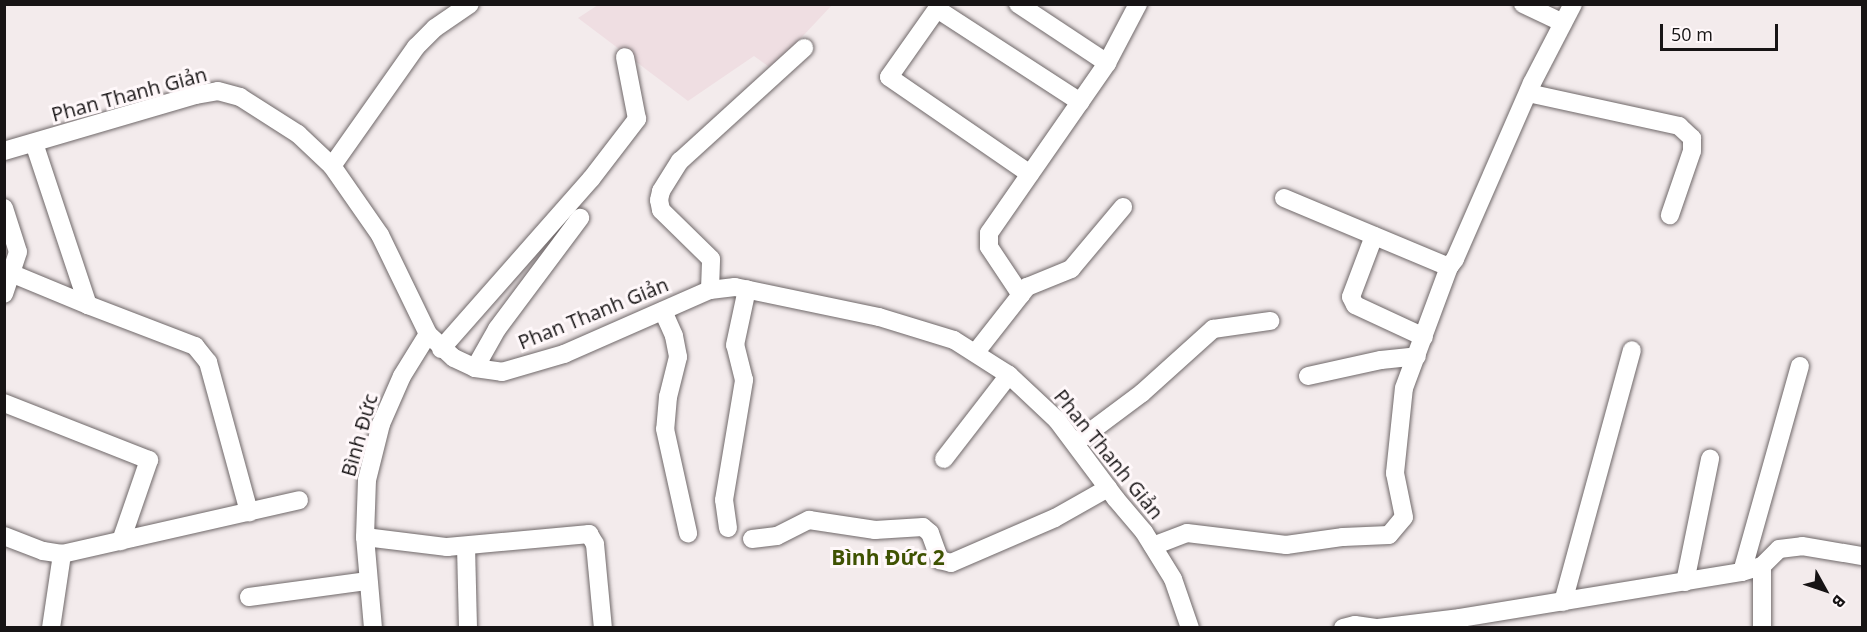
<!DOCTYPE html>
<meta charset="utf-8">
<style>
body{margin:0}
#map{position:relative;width:1867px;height:632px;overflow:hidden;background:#f3ebec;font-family:"Open Sans",sans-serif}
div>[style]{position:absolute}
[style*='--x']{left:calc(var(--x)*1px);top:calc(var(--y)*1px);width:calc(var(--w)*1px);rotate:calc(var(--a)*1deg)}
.built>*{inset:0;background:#efdee2}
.roads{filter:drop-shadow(0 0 2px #6f6869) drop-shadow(0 0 2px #6f6869)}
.minor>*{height:18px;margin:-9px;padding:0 9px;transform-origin:9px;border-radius:9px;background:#fff}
span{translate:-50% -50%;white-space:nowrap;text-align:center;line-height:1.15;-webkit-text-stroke:6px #fff8fa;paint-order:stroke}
.street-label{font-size:20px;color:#171415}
.neighbourhood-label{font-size:21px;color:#3f5202;font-weight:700}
.frame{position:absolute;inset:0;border:6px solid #171415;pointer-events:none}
.north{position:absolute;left:1795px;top:560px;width:60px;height:60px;-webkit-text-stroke:4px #fff8fa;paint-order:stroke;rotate:130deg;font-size:16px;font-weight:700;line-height:24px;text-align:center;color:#171415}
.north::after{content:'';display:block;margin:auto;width:21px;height:27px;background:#171415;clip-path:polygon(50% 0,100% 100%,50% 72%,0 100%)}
.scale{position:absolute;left:1660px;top:24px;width:118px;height:27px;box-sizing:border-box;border:3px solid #171415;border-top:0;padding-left:8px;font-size:18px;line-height:21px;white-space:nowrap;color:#171415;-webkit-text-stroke:4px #fff8fa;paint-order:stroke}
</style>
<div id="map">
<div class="built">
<i style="clip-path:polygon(598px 5px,832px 5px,772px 69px,754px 56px,688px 101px,578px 18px)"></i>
</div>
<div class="roads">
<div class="minor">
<i style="--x:1018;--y:4;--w:107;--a:33.5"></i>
<i style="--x:1523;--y:4;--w:44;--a:25.4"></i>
<i style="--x:1528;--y:93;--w:155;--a:12.3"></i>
<i style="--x:1679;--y:126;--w:18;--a:43"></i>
<i style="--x:1692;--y:138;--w:13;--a:90"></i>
<i style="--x:1692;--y:151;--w:68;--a:109"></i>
<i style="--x:34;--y:143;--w:171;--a:71.6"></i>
<i style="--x:88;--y:305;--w:115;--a:21"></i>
<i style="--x:195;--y:346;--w:21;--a:51"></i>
<i style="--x:208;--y:362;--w:156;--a:74.7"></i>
<i style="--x:4;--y:151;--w:200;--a:-16.3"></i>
<i style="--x:196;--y:95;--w:22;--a:-10"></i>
<i style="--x:218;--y:91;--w:23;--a:15"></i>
<i style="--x:240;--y:97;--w:69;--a:32.5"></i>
<i style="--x:298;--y:134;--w:47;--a:43.3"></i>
<i style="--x:332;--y:166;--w:84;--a:55.2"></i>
<i style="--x:380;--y:235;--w:110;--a:64.1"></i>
<i style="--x:428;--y:334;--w:35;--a:43"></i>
<i style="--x:454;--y:358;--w:23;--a:25"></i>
<i style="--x:475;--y:368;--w:27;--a:8"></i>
<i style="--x:502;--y:372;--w:65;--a:-16.2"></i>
<i style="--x:564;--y:354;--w:159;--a:-23.7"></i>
<i style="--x:710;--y:290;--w:25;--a:-7"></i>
<i style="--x:735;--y:287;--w:147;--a:11.8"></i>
<i style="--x:879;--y:317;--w:78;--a:17"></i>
<i style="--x:954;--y:340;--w:65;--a:32.5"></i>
<i style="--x:1009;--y:375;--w:66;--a:43.2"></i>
<i style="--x:1057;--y:420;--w:99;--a:53.2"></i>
<i style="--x:1116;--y:499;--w:43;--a:49.7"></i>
<i style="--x:1144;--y:532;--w:55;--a:58.3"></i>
<i style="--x:1173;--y:579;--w:52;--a:70.9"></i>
<i style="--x:332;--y:166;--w:146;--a:-54.8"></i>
<i style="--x:416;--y:47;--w:27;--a:-45"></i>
<i style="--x:435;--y:28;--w:42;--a:-34.4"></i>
<i style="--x:1030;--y:174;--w:171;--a:-145.5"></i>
<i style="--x:889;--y:77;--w:83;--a:-54.8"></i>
<i style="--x:937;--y:9;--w:171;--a:33"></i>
<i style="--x:1284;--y:198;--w:179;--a:22.7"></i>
<i style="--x:4;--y:208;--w:46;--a:72.3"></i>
<i style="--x:18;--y:252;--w:44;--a:108.4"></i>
<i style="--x:1374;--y:236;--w:65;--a:110.7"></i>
<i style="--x:1351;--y:297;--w:9;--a:63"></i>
<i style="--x:1355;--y:305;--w:76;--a:24.9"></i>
<i style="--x:13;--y:274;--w:81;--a:22.5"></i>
<i style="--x:710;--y:290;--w:31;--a:-88"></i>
<i style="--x:711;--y:259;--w:70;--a:-135.6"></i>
<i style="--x:661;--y:210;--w:10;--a:-101"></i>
<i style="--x:659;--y:200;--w:9;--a:-77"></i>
<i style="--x:661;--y:191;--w:36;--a:-58"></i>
<i style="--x:680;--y:161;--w:168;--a:-42.3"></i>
<i style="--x:1021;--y:295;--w:58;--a:-123.7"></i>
<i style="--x:989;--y:247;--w:14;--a:-90"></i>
<i style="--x:989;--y:233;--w:207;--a:-55.2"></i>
<i style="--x:1107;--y:63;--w:67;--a:-62.3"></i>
<i style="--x:663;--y:311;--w:27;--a:66"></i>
<i style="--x:674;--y:336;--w:21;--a:79"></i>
<i style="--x:678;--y:357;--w:41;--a:104"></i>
<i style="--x:668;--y:397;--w:32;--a:95"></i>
<i style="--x:665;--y:429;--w:107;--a:77.5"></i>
<i style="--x:441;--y:349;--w:227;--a:-48.6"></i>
<i style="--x:591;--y:179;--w:76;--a:-52.5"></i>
<i style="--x:637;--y:119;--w:63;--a:-101"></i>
<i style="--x:976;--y:352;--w:83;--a:-51.9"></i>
<i style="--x:1027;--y:287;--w:48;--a:-22.2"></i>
<i style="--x:1071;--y:269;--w:81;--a:-50"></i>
<i style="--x:475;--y:368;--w:45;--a:-60.6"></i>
<i style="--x:497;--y:329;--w:139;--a:-53.2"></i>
<i style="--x:1308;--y:376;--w:75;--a:-12.4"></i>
<i style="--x:1381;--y:360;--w:36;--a:-6"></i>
<i style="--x:4;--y:403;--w:156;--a:21.5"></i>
<i style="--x:149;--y:460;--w:86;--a:109.1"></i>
<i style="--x:1075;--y:443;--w:84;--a:-36.7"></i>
<i style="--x:1142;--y:393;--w:96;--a:-42"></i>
<i style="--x:1213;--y:329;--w:58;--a:-8"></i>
<i style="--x:944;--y:459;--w:106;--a:-52.3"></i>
<i style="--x:728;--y:528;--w:28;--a:-98"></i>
<i style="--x:724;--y:500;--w:122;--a:-80.5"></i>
<i style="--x:744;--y:380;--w:36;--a:-104"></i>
<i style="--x:735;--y:345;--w:57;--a:-77.9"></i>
<i style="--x:4;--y:536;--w:42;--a:21"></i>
<i style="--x:43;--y:551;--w:19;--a:9"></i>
<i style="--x:62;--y:554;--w:243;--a:-12.8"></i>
<i style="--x:365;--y:537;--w:83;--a:7"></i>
<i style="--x:447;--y:547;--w:143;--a:-5.2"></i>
<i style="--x:589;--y:534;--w:12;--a:59"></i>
<i style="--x:595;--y:544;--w:84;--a:84.6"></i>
<i style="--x:752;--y:539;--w:25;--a:-7"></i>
<i style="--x:777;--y:536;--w:36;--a:-27"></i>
<i style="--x:809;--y:520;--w:67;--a:8.6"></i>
<i style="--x:875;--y:530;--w:48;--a:-3.6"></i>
<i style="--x:923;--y:527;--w:9;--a:41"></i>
<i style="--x:930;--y:533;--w:29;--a:70"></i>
<i style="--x:940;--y:560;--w:11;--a:15"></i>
<i style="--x:951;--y:563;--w:113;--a:-23.4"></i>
<i style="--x:1055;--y:518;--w:61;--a:-29.5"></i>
<i style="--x:466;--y:546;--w:82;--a:88.6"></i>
<i style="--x:1153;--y:546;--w:36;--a:-21"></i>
<i style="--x:1187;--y:533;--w:100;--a:6.9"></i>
<i style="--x:1286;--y:545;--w:58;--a:-8"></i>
<i style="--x:1343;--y:537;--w:46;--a:-2.5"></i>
<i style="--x:1389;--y:535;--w:23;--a:-50"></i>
<i style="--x:1404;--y:517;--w:45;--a:-101.6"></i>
<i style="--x:1395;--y:473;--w:85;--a:-84"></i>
<i style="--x:1404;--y:388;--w:129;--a:-69.6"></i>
<i style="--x:1449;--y:267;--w:10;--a:-53"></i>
<i style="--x:1455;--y:259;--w:192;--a:-66.4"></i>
<i style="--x:1532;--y:83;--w:89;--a:-62.6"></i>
<i style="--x:1742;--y:572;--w:214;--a:-74.3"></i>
<i style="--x:1685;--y:582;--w:126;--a:-78.5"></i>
<i style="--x:249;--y:597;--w:120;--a:-7.7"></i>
<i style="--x:1563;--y:602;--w:261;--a:-74.7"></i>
<i style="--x:51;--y:628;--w:75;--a:-81.5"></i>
<i style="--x:373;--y:628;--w:91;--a:-95"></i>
<i style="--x:365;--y:537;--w:57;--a:-88"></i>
<i style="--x:367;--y:480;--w:58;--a:-76"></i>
<i style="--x:381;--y:424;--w:52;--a:-66.4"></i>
<i style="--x:402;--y:376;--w:49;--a:-58.2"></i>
<i style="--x:1343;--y:628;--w:12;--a:-14"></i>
<i style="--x:1355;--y:625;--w:21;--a:8"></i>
<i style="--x:1378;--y:628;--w:83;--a:-7"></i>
<i style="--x:1460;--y:618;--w:286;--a:-9.3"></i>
<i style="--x:1742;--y:572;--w:21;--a:-17"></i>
<i style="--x:1762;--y:566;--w:24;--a:-45"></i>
<i style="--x:1779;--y:549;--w:23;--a:-7"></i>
<i style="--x:1802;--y:546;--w:61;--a:9.5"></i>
<i style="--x:1762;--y:628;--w:62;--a:-90"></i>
</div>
</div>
<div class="street-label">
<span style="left:129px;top:94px;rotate:-15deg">Phan Thanh Giản</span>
<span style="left:593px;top:313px;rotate:-22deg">Phan Thanh Giản</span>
<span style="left:359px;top:435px;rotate:-74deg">Bình Đức</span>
<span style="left:1109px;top:454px;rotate:51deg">Phan Thanh Giản</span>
</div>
<div class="neighbourhood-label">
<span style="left:888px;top:557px">Bình Đức 2</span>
</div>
<div class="frame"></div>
<div class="north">B</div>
<div class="scale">50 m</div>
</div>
